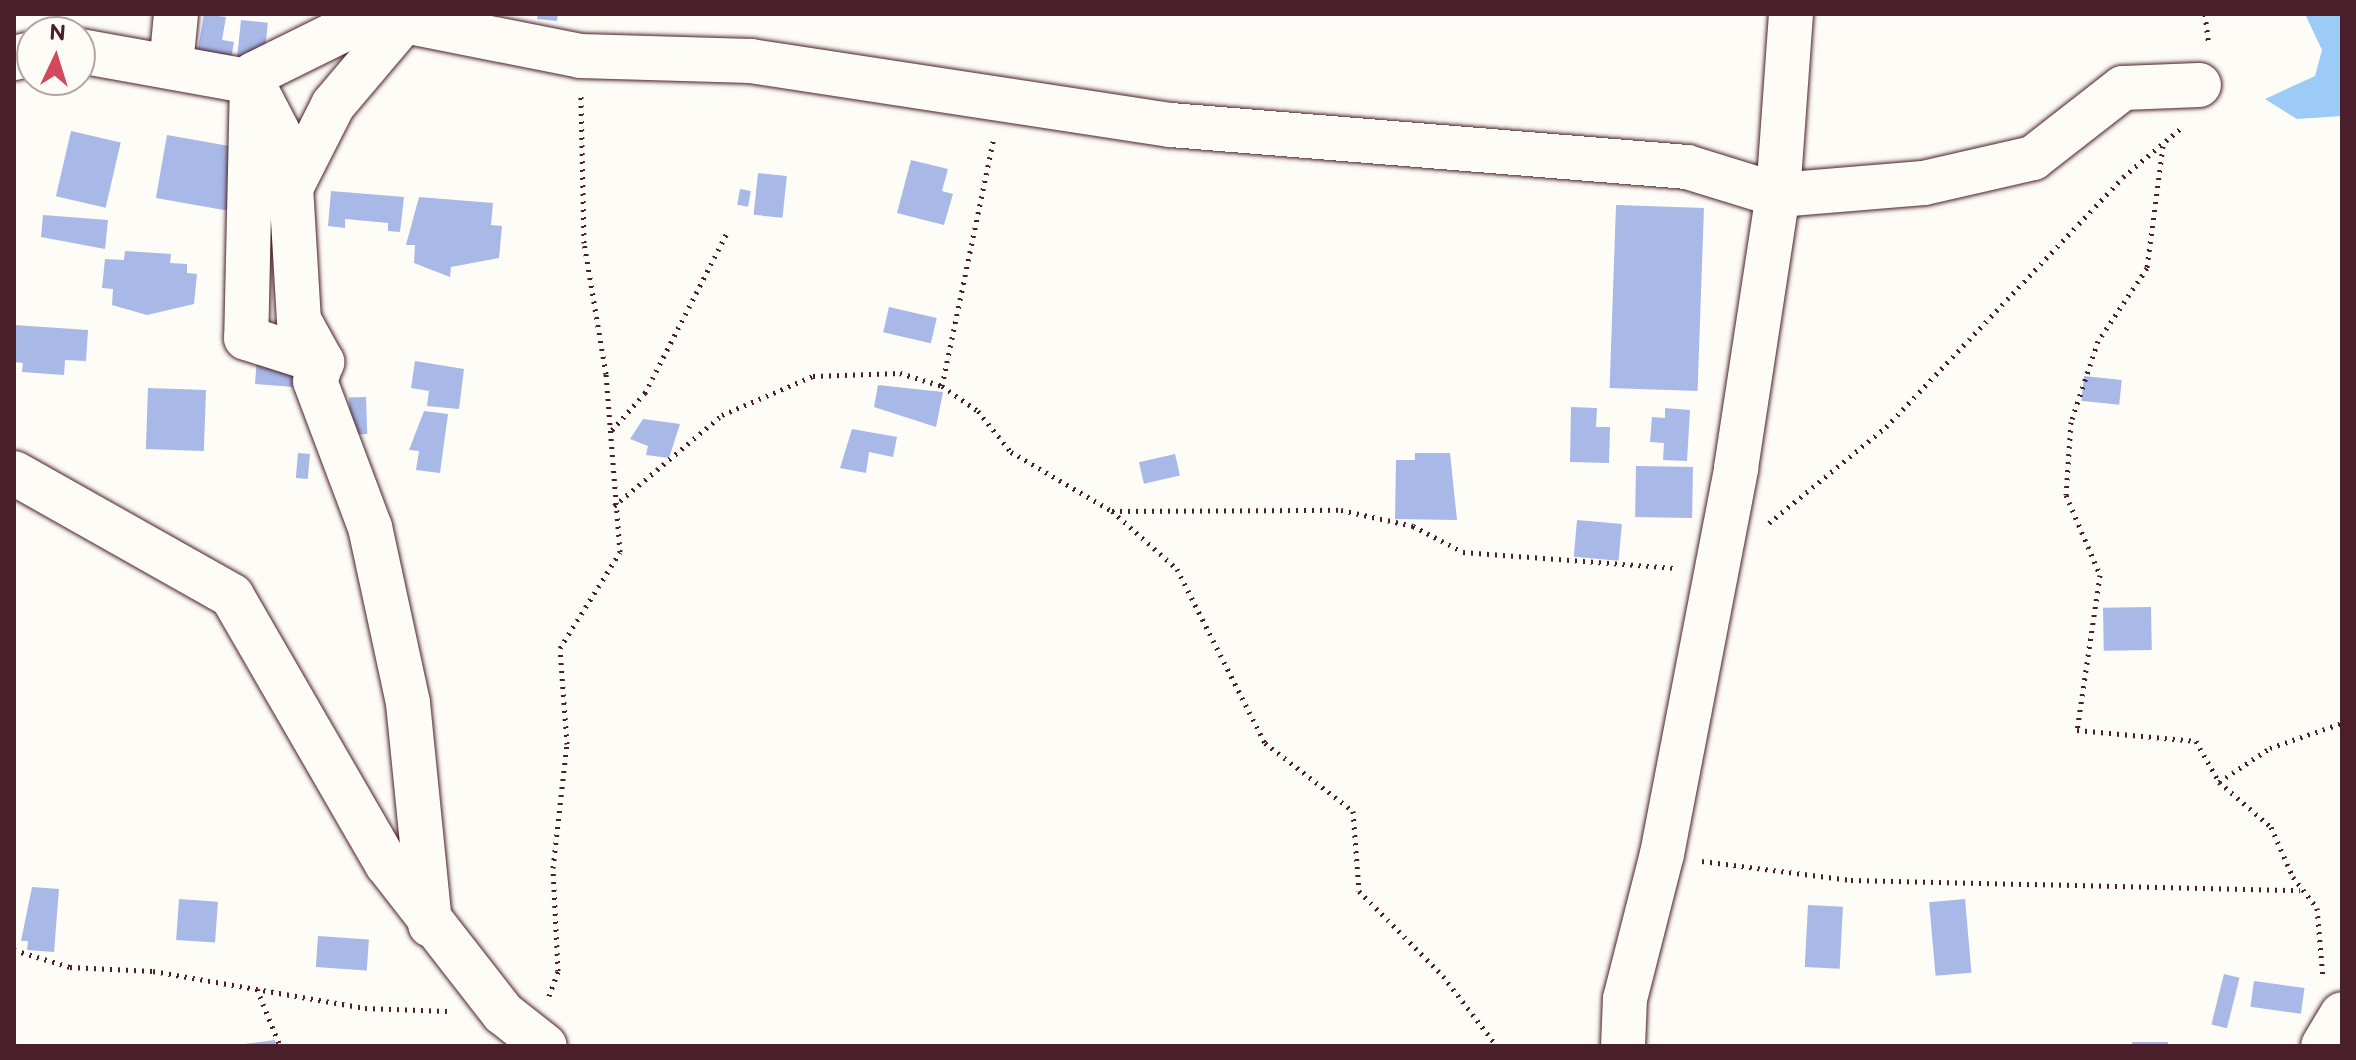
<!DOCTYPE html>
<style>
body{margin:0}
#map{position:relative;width:2356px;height:1060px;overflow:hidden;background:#fdfcf7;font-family:"Balsamiq Sans",sans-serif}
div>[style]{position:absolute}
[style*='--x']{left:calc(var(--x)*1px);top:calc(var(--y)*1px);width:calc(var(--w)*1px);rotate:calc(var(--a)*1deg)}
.water>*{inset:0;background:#9dcbf8}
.building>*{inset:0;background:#a8b8e7;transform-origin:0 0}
.path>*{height:5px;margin-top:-2.5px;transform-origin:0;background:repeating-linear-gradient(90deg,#4a1f2b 0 2px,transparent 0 8px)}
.roads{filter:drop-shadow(0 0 2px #4a1f2b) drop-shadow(0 0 2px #4a1f2b)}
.minor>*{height:44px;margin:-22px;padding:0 22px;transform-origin:22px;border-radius:22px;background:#fdfcf7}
span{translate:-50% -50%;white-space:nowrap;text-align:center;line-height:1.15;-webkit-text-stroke:6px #fdfcf7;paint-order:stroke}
.frame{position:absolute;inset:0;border:16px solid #4a1f2b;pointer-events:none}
.north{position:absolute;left:16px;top:16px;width:80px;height:80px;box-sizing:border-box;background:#fdfcf7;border:2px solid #b5a4a5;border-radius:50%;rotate:4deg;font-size:22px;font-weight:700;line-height:32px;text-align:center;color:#4a1f2b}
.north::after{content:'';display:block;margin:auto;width:28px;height:36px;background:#d1495b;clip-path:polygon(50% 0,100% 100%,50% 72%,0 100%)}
</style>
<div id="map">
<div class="water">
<i style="clip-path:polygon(2305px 14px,2342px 14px,2342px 116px,2297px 119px,2265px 99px,2315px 76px,2322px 50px)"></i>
</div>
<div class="building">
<i style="clip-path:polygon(204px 14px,226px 17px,222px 40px,234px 42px,230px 65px,196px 60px)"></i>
<i style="clip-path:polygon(538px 14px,558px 14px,557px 21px,537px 19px)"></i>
<i style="left:241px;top:20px;width:27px;height:48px;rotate:6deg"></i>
<i style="left:71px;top:131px;width:51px;height:67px;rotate:13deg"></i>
<i style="left:167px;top:135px;width:76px;height:64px;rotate:10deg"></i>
<i style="clip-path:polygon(911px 160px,948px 169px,942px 191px,953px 194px,944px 225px,897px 213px)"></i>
<i style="left:758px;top:173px;width:29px;height:42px;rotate:6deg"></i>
<i style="left:740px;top:189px;width:11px;height:16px;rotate:10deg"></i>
<i style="clip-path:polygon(331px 191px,404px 197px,400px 232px,388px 231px,388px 223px,345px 219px,345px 228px,328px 226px)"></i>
<i style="clip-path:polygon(419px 197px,493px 203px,491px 225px,502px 226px,499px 258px,451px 267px,450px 277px,414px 263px,415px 245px,406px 245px)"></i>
<i style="left:1616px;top:205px;width:88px;height:183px;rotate:2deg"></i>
<i style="clip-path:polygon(43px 215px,108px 220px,105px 249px,41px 237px)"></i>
<i style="clip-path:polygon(125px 251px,171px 254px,170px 263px,187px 264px,187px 273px,197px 274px,194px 304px,147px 315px,112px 305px,113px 289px,102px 288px,105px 259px,124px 260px)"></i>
<i style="left:889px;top:307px;width:49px;height:26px;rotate:13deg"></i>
<i style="clip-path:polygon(14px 325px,88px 330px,86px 361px,65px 360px,64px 375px,22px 372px,23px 363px,14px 362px)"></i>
<i style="clip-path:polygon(257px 357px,319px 389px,255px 384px)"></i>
<i style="clip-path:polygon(415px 361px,464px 369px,459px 409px,427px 406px,429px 391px,411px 388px)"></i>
<i style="left:2084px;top:376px;width:38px;height:25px;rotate:6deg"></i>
<i style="clip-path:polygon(878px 385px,943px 392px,936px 427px,874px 407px)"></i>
<i style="left:148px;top:388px;width:58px;height:61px;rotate:2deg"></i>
<i style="left:366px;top:397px;width:37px;height:17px;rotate:88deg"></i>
<i style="clip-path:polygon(1571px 407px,1597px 408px,1596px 427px,1610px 427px,1609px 463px,1570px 462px)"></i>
<i style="clip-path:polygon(1665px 408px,1690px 410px,1687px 461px,1663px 460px,1664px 443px,1650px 442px,1652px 417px,1665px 418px)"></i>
<i style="clip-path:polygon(424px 411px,448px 414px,440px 473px,416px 470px,419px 451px,409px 450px)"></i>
<i style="clip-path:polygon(643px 419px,680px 424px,669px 458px,646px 455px,648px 446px,630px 439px)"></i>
<i style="clip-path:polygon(852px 429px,897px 437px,893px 457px,869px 452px,866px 473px,840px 468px)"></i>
<i style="left:298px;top:453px;width:12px;height:25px;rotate:5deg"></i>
<i style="clip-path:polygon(1415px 453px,1450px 453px,1457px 520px,1395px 519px,1396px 460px,1415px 460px)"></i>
<i style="left:1175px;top:454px;width:22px;height:37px;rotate:77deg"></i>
<i style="left:1636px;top:466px;width:57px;height:51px;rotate:1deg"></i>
<i style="left:1577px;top:520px;width:45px;height:37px;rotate:5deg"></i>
<i style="left:2151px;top:607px;width:43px;height:48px;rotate:89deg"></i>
<i style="clip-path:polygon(32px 887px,59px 889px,54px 952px,27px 950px,28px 941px,21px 941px)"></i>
<i style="left:179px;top:899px;width:39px;height:41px;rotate:4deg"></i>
<i style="left:1965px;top:899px;width:74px;height:36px;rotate:85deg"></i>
<i style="left:1808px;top:905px;width:35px;height:62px;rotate:3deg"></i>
<i style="left:318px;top:936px;width:51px;height:31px;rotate:4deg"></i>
<i style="left:2224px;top:974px;width:16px;height:52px;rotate:14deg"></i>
<i style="left:2254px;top:981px;width:51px;height:26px;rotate:8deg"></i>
<i style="clip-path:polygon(275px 1040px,276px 1046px,244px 1046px,244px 1044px)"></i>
<i style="left:2132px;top:1042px;width:36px;height:4px"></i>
</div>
<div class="path">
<i style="--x:2205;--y:14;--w:31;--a:83"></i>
<i style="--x:2163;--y:146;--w:123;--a:97.5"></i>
<i style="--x:2147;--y:268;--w:88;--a:123.9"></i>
<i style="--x:2098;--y:341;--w:85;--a:108.4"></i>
<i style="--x:2071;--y:422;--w:73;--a:93.9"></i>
<i style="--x:2066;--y:495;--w:87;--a:67"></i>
<i style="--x:2100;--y:575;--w:157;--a:98.4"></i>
<i style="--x:2077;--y:730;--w:120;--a:5.3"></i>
<i style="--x:2196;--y:741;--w:47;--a:60.7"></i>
<i style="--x:2219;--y:782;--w:61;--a:-33.7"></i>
<i style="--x:2270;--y:748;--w:76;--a:-19.1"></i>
<i style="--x:942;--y:386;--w:250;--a:-78.2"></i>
<i style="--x:612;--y:430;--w:50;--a:-48.3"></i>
<i style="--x:645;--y:393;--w:180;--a:-62.9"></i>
<i style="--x:614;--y:506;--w:141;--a:-40.1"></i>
<i style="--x:722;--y:415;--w:99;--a:-23.2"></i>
<i style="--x:813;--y:376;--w:87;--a:-2"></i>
<i style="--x:900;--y:373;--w:44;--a:17.2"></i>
<i style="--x:942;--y:386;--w:44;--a:34.8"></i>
<i style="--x:978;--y:411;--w:53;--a:51.2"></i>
<i style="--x:1011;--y:452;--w:117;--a:30.3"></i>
<i style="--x:1112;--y:511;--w:87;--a:41.7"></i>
<i style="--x:1177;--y:569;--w:195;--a:63.2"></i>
<i style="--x:1265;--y:743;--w:111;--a:37.7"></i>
<i style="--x:1353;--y:811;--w:80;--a:85.7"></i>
<i style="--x:1359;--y:891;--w:120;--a:45.3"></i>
<i style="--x:1443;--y:976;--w:88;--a:52.4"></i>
<i style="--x:1112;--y:511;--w:229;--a:-0.3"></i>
<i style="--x:1341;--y:510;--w:74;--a:12.5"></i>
<i style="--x:1413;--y:526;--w:56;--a:27.5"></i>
<i style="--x:1463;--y:552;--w:215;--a:4.3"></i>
<i style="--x:1769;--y:523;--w:151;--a:-39.4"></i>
<i style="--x:1886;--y:427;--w:344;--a:-46.5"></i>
<i style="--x:2123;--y:177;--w:75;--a:-40.1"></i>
<i style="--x:2219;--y:782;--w:69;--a:40.9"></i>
<i style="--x:2271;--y:827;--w:55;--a:66.3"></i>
<i style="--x:2293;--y:877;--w:39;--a:52"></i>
<i style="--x:2317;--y:908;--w:70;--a:85.1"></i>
<i style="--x:1702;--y:861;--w:150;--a:7.3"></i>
<i style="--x:1851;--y:880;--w:449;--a:1.3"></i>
<i style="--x:14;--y:950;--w:59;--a:16.9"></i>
<i style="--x:70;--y:967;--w:83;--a:2.8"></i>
<i style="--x:153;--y:971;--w:215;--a:9.9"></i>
<i style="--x:365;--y:1008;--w:82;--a:2.1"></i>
<i style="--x:257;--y:989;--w:61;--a:68"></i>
<i style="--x:549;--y:996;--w:27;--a:-70"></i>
<i style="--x:558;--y:971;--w:103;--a:-92.8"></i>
<i style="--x:553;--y:868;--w:125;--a:-83.6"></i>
<i style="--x:567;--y:744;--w:96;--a:-94.2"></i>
<i style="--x:560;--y:648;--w:113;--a:-58"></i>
<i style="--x:620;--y:552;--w:179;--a:-94.5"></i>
<i style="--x:606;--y:374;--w:133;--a:-99.5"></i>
<i style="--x:584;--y:243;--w:148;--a:-91.2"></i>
</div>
<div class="roads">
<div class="minor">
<i style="--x:80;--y:51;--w:175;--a:10.2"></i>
<i style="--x:252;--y:82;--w:8;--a:-76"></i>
<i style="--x:254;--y:74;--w:110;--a:-26.3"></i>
<i style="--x:353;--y:25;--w:51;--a:-4.5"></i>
<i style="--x:404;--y:21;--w:179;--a:11.2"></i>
<i style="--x:580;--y:56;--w:171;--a:1.7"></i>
<i style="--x:751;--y:61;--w:425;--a:8.7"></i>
<i style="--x:1171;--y:125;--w:518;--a:4.65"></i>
<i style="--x:1687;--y:167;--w:95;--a:17.1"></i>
<i style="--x:1778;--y:195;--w:146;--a:-4.7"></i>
<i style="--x:1924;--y:183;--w:112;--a:-12.9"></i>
<i style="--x:2033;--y:158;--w:114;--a:-37.9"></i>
<i style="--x:2123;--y:88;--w:76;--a:-2.3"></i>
<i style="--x:14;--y:58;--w:18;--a:-13"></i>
<i style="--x:171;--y:66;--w:52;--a:-84.5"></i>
<i style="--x:252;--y:82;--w:80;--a:62.5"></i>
<i style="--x:289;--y:153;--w:167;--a:86.6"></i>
<i style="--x:299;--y:320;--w:48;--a:61.3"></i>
<i style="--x:322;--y:362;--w:20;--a:110"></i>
<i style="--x:315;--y:381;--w:156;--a:69.4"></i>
<i style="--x:370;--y:527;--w:180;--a:77.8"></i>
<i style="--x:408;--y:703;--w:223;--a:84.3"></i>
<i style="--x:252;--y:82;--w:256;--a:91.3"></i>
<i style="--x:246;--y:338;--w:80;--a:17.5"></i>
<i style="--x:293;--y:184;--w:89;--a:-63.1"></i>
<i style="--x:333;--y:105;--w:110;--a:-49.8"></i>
<i style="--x:14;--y:473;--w:250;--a:29.4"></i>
<i style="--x:232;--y:596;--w:310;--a:60"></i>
<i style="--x:387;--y:864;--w:189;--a:52.1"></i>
<i style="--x:503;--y:1013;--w:53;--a:38.2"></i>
<i style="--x:1623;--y:1046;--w:47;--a:-87.6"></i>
<i style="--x:1625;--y:999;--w:150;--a:-75.7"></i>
<i style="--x:1662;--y:854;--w:393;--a:-79.1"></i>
<i style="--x:1736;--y:468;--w:276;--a:-81.3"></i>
<i style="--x:1778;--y:195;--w:181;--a:-85.9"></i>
<i style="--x:2323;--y:1046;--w:37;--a:-59"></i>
</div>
</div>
<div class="frame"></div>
<div class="north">N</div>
</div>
